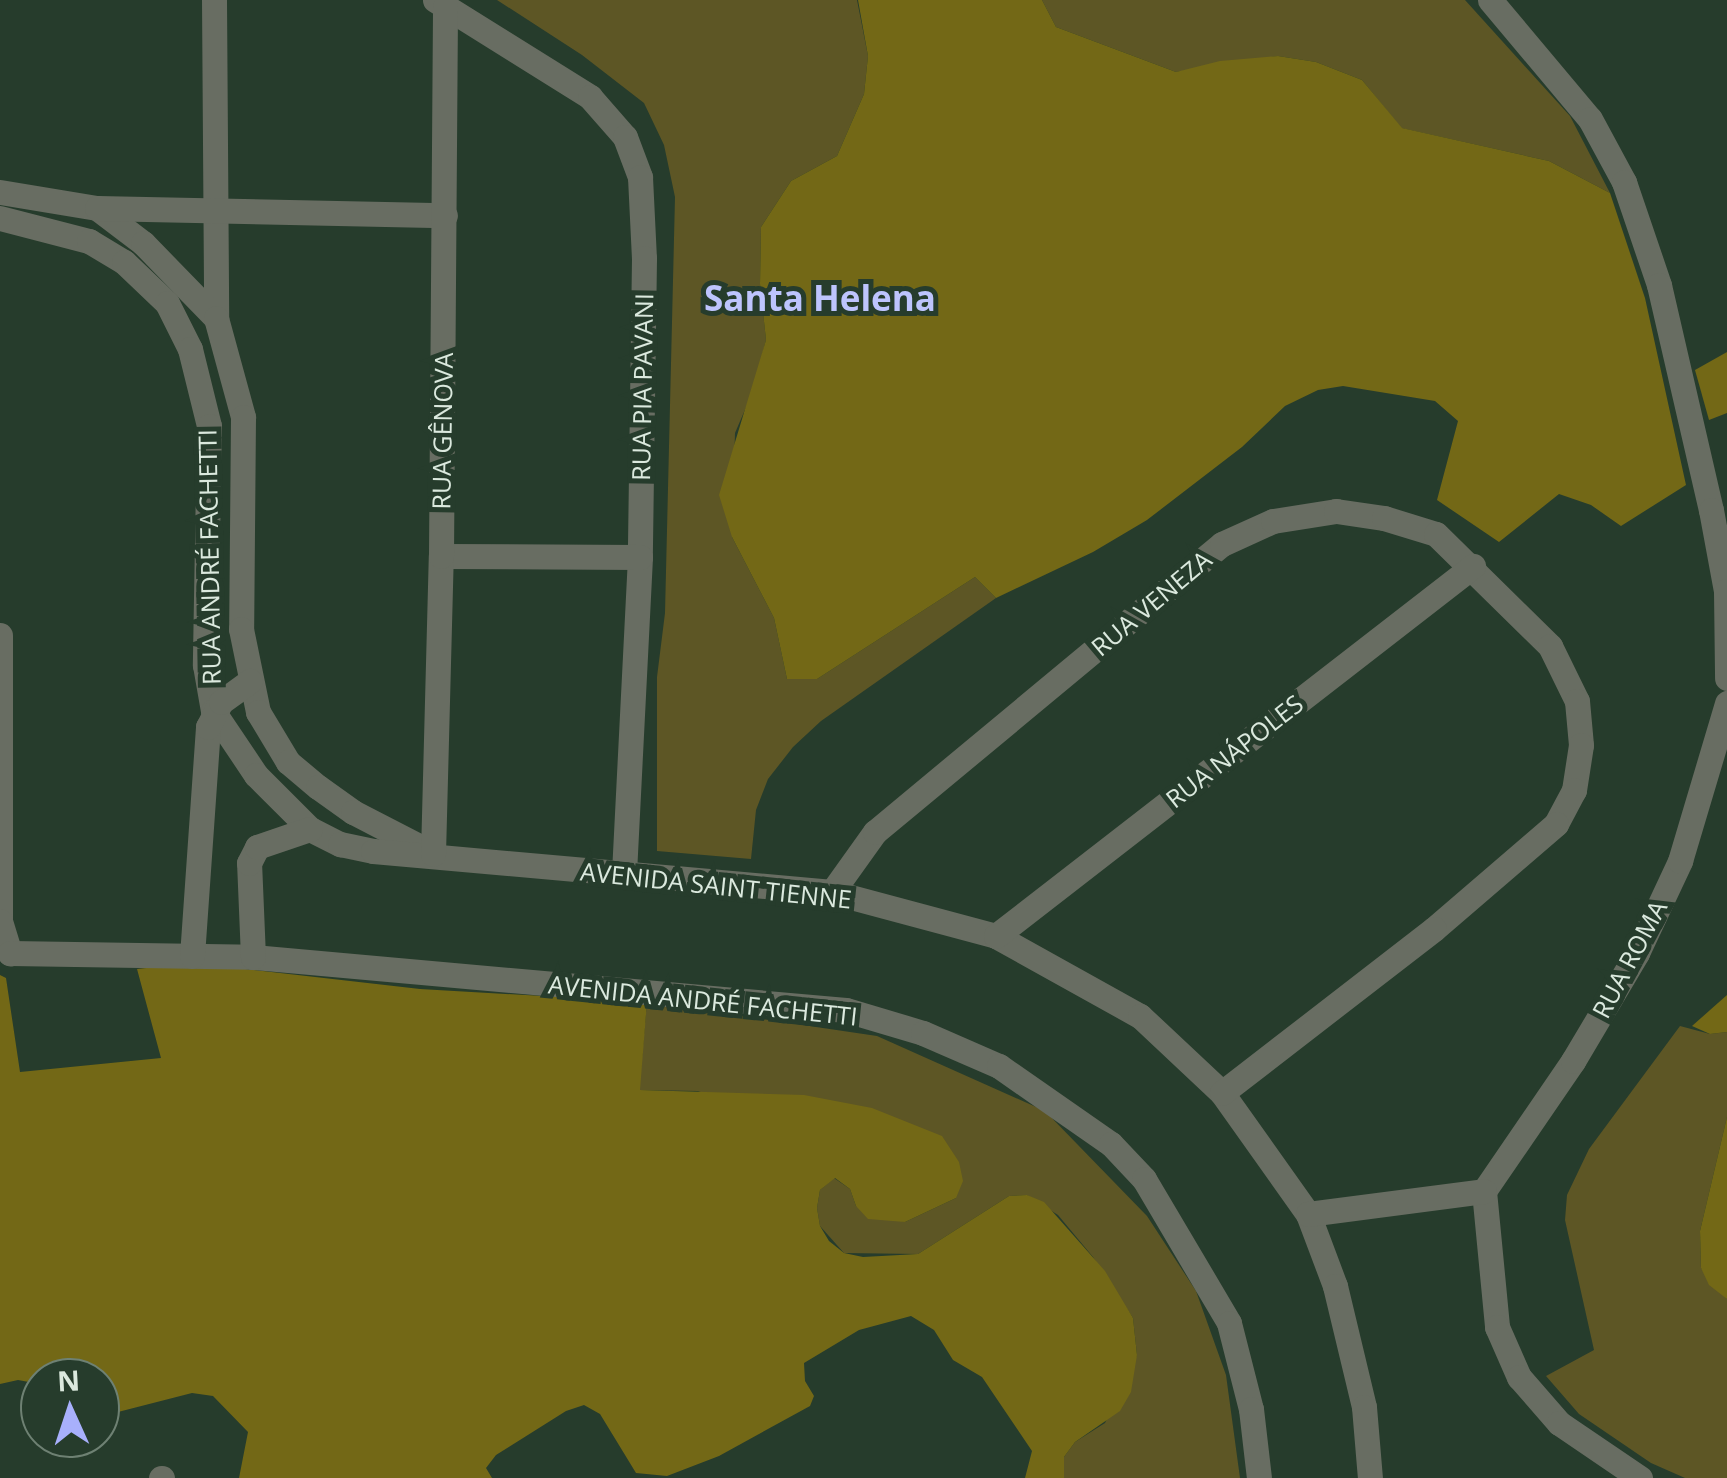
<!DOCTYPE html>
<meta charset="utf-8">
<style>
body{margin:0}
#map{position:relative;width:1727px;height:1478px;overflow:hidden;background:#263c2c;font-family:"Open Sans",sans-serif}
div>[style]{position:absolute}
[style*='--x']{left:calc(var(--x)*1px);top:calc(var(--y)*1px);width:calc(var(--w)*1px);rotate:calc(var(--a)*1deg)}
.green>*{inset:0;background:#5d5625}
.forest>*{inset:0;background:#736816}
.minor>*{height:25px;margin:-12.5px;padding:0 12.5px;transform-origin:12.5px;border-radius:12.5px;background:#686d62}
span{translate:-50% -50%;white-space:nowrap;text-align:center;line-height:1.15;-webkit-text-stroke:10px #263c2c;paint-order:stroke}
.street-label{font-size:25px;color:#dbe9de}
.district-label{font-size:35px;color:#bdc4fd;font-weight:700}
.north{position:absolute;left:20px;top:1358px;width:100px;height:100px;box-sizing:border-box;background:#263c2c;border:2px solid #6e8173;border-radius:50%;rotate:357deg;font-size:28px;font-weight:700;line-height:40px;text-align:center;color:#dbe9de}
.north::after{content:'';display:block;margin:auto;width:35px;height:45px;background:#a8b0fc;clip-path:polygon(50% 0,100% 100%,50% 72%,0 100%)}
</style>
<div id="map">
<div class="green">
<i style="clip-path:polygon(497px 0,857px 0,868px 56px,864px 94px,837px 156px,791px 181px,761px 227px,760px 283px,766px 340px,753px 391px,735px 433px,732px 537px,774px 618px,787px 679px,817px 679px,975px 577px,996px 598px,821px 721px,793px 747px,768px 779px,756px 810px,751px 859px,657px 851px,657px 677px,665px 613px,675px 197px,664px 145px,644px 103px,582px 55px)"></i>
<i style="clip-path:polygon(1042px 0,1465px 0,1570px 116px,1610px 193px,1549px 161px,1401px 128px,1362px 80px,1316px 62px,1278px 56px,1176px 72px,1056px 27px)"></i>
<i style="clip-path:polygon(647px 1002px,877px 1036px,1045px 1111px,1147px 1216px,1196px 1291px,1226px 1375px,1240px 1478px,1064px 1478px,1064px 1457px,1075px 1442px,1105px 1423px,1137px 1355px,1133px 1318px,1093px 1257px,1058px 1215px,1027px 1195px,1009px 1196px,918px 1254px,844px 1253px,820px 1226px,817px 1208px,820px 1190px,834px 1178px,850px 1189px,856px 1206px,905px 1222px,956px 1198px,698px 1091px,639px 1090px)"></i>
<i style="clip-path:polygon(1680px 1026px,1710px 1034px,1727px 1032px,1727px 1117px,1700px 1231px,1701px 1268px,1727px 1299px,1727px 1478px,1685px 1478px,1651px 1463px,1579px 1414px,1546px 1376px,1594px 1350px,1565px 1220px,1567px 1195px,1589px 1149px)"></i>
</div>
<div class="forest">
<i style="clip-path:polygon(858px 0,1042px 0,1056px 27px,1176px 72px,1220px 61px,1278px 56px,1316px 62px,1362px 80px,1402px 128px,1549px 161px,1610px 193px,1645px 298px,1686px 485px,1621px 526px,1591px 505px,1559px 494px,1499px 542px,1437px 500px,1458px 421px,1435px 401px,1343px 386px,1318px 390px,1285px 406px,1242px 447px,1147px 520px,1093px 552px,996px 598px,975px 577px,817px 679px,787px 679px,774px 618px,732px 537px,719px 495px,766px 340px,760px 284px,761px 227px,791px 181px,837px 156px,864px 94px,868px 56px)"></i>
<i style="clip-path:polygon(1727px 352px,1727px 413px,1709px 420px,1695px 370px)"></i>
<i style="clip-path:polygon(192px 963px,420px 989px,647px 1002px,640px 1090px,804px 1095px,872px 1108px,942px 1136px,959px 1162px,963px 1181px,956px 1198px,905px 1222px,868px 1219px,856px 1206px,850px 1189px,835px 1178px,820px 1190px,817px 1208px,820px 1226px,829px 1241px,844px 1253px,863px 1257px,918px 1254px,1009px 1196px,1027px 1195px,1044px 1202px,1105px 1271px,1133px 1318px,1137px 1355px,1131px 1392px,1120px 1411px,1075px 1442px,1064px 1457px,1064px 1478px,1025px 1478px,1032px 1451px,982px 1377px,953px 1360px,934px 1330px,911px 1316px,859px 1330px,804px 1363px,805px 1381px,814px 1396px,810px 1406px,719px 1456px,667px 1476px,636px 1473px,600px 1414px,584px 1405px,566px 1411px,496px 1455px,486px 1468px,492px 1478px,239px 1478px,248px 1432px,213px 1396px,192px 1393px,118px 1412px,100px 1412px,100px 1378px,40px 1378px,40px 1384px,18px 1380px,0 1384px,0 975px,6px 978px,20px 1072px,161px 1058px,137px 969px)"></i>
<i style="clip-path:polygon(1727px 995px,1727px 1032px,1710px 1034px,1692px 1026px)"></i>
<i style="clip-path:polygon(1727px 1117px,1727px 1299px,1709px 1285px,1701px 1268px,1700px 1231px)"></i>
</div>
<div class="minor">
<i style="--x:214;--y:0;--w:318;--a:89.6"></i>
<i style="--x:435;--y:0;--w:183;--a:32"></i>
<i style="--x:590;--y:97;--w:53;--a:48.8"></i>
<i style="--x:625;--y:137;--w:43;--a:69.4"></i>
<i style="--x:640;--y:177;--w:81;--a:87.2"></i>
<i style="--x:644;--y:258;--w:299;--a:90.8"></i>
<i style="--x:640;--y:557;--w:318;--a:92.9"></i>
<i style="--x:1490;--y:0;--w:155;--a:50"></i>
<i style="--x:1590;--y:119;--w:72;--a:61.6"></i>
<i style="--x:1624;--y:182;--w:109;--a:71.2"></i>
<i style="--x:1659;--y:285;--w:231;--a:77"></i>
<i style="--x:1711;--y:510;--w:82;--a:79.5"></i>
<i style="--x:1726;--y:591;--w:87;--a:89.3"></i>
<i style="--x:0;--y:192;--w:98;--a:9.4"></i>
<i style="--x:97;--y:208;--w:58;--a:37.3"></i>
<i style="--x:143;--y:243;--w:105;--a:45.8"></i>
<i style="--x:216;--y:318;--w:103;--a:74.7"></i>
<i style="--x:243;--y:417;--w:212;--a:90.5"></i>
<i style="--x:241;--y:629;--w:85;--a:78.4"></i>
<i style="--x:258;--y:712;--w:58;--a:59"></i>
<i style="--x:288;--y:762;--w:39;--a:40"></i>
<i style="--x:318;--y:787;--w:43;--a:35.5"></i>
<i style="--x:353;--y:812;--w:89;--a:27.4"></i>
<i style="--x:97;--y:208;--w:348;--a:1.2"></i>
<i style="--x:0;--y:218;--w:92;--a:14.5"></i>
<i style="--x:89;--y:241;--w:41;--a:31"></i>
<i style="--x:124;--y:262;--w:59;--a:43.6"></i>
<i style="--x:167;--y:303;--w:51;--a:63.4"></i>
<i style="--x:190;--y:349;--w:79;--a:76.1"></i>
<i style="--x:209;--y:426;--w:239;--a:91"></i>
<i style="--x:205;--y:665;--w:47;--a:80.1"></i>
<i style="--x:213;--y:711;--w:77;--a:56.1"></i>
<i style="--x:256;--y:775;--w:76;--a:45"></i>
<i style="--x:310;--y:829;--w:34;--a:27"></i>
<i style="--x:340;--y:844;--w:34;--a:12"></i>
<i style="--x:373;--y:851;--w:461;--a:5.1"></i>
<i style="--x:832;--y:892;--w:170;--a:15"></i>
<i style="--x:996;--y:936;--w:165;--a:29.1"></i>
<i style="--x:1140;--y:1016;--w:112;--a:43.2"></i>
<i style="--x:1222;--y:1093;--w:148;--a:54.6"></i>
<i style="--x:1308;--y:1214;--w:77;--a:69.4"></i>
<i style="--x:1335;--y:1286;--w:124;--a:76.5"></i>
<i style="--x:1364;--y:1407;--w:71;--a:85.2"></i>
<i style="--x:441;--y:556;--w:199;--a:0.3"></i>
<i style="--x:0;--y:635;--w:286;--a:90"></i>
<i style="--x:0;--y:921;--w:34;--a:73"></i>
<i style="--x:10;--y:953;--w:243;--a:0.9"></i>
<i style="--x:253;--y:957;--w:595;--a:5.11"></i>
<i style="--x:846;--y:1010;--w:80;--a:16.6"></i>
<i style="--x:923;--y:1033;--w:83;--a:23.5"></i>
<i style="--x:999;--y:1066;--w:136;--a:34.9"></i>
<i style="--x:1111;--y:1144;--w:48;--a:46.7"></i>
<i style="--x:1144;--y:1179;--w:167;--a:59.4"></i>
<i style="--x:1229;--y:1323;--w:89;--a:75.7"></i>
<i style="--x:1251;--y:1409;--w:69;--a:83.4"></i>
<i style="--x:433;--y:854;--w:298;--a:-88.5"></i>
<i style="--x:441;--y:556;--w:549;--a:-89.58"></i>
<i style="--x:832;--y:892;--w:74;--a:-54.4"></i>
<i style="--x:875;--y:832;--w:451;--a:-39.7"></i>
<i style="--x:1222;--y:544;--w:56;--a:-24.3"></i>
<i style="--x:1273;--y:521;--w:64;--a:-9"></i>
<i style="--x:1336;--y:511;--w:49;--a:8.3"></i>
<i style="--x:1384;--y:518;--w:54;--a:17.1"></i>
<i style="--x:1436;--y:534;--w:160;--a:44.5"></i>
<i style="--x:1550;--y:646;--w:61;--a:63.9"></i>
<i style="--x:1577;--y:701;--w:44;--a:84.8"></i>
<i style="--x:1581;--y:745;--w:46;--a:98.8"></i>
<i style="--x:1574;--y:790;--w:38;--a:118"></i>
<i style="--x:1556;--y:824;--w:161;--a:139.3"></i>
<i style="--x:1434;--y:929;--w:268;--a:142.3"></i>
<i style="--x:996;--y:936;--w:604;--a:-37.8"></i>
<i style="--x:192;--y:956;--w:230;--a:-86"></i>
<i style="--x:208;--y:727;--w:28;--a:-63"></i>
<i style="--x:221;--y:702;--w:36;--a:-36"></i>
<i style="--x:253;--y:957;--w:94;--a:-92.4"></i>
<i style="--x:249;--y:863;--w:18;--a:-63"></i>
<i style="--x:257;--y:847;--w:56;--a:-18.8"></i>
<i style="--x:1484;--y:1191;--w:158;--a:-55.6"></i>
<i style="--x:1573;--y:1061;--w:126;--a:-59.3"></i>
<i style="--x:1637;--y:953;--w:102;--a:-64.9"></i>
<i style="--x:1680;--y:861;--w:165;--a:-73.4"></i>
<i style="--x:1484;--y:1191;--w:137;--a:84.5"></i>
<i style="--x:1497;--y:1327;--w:55;--a:66.3"></i>
<i style="--x:1519;--y:1377;--w:61;--a:49"></i>
<i style="--x:1559;--y:1423;--w:98;--a:34.2"></i>
<i style="--x:1308;--y:1214;--w:177;--a:-7.4"></i>
<i style="--x:161;--y:1478;--w:1;--a:0"></i>
</div>
<div class="street-label">
<span style="left:642px;top:387px;rotate:-89deg">RUA PIA PAVANI</span>
<span style="left:442px;top:431px;rotate:-89deg">RUA GÊNOVA</span>
<span style="left:209px;top:557px;rotate:-91deg">RUA ANDRÉ FACHETTI</span>
<span style="left:1151px;top:603px;rotate:-40deg">RUA VENEZA</span>
<span style="left:1234px;top:751px;rotate:-38deg">RUA NÁPOLES</span>
<span style="left:716px;top:885px;rotate:6deg">AVENIDA SAINT TIENNE</span>
<span style="left:1629px;top:959px;rotate:-62deg">RUA ROMA</span>
<span style="left:703px;top:1000px;rotate:6deg">AVENIDA ANDRÉ FACHETTI</span>
</div>
<div class="district-label">
<span style="left:820px;top:298px">Santa Helena</span>
</div>
<div class="north">N</div>
</div>
